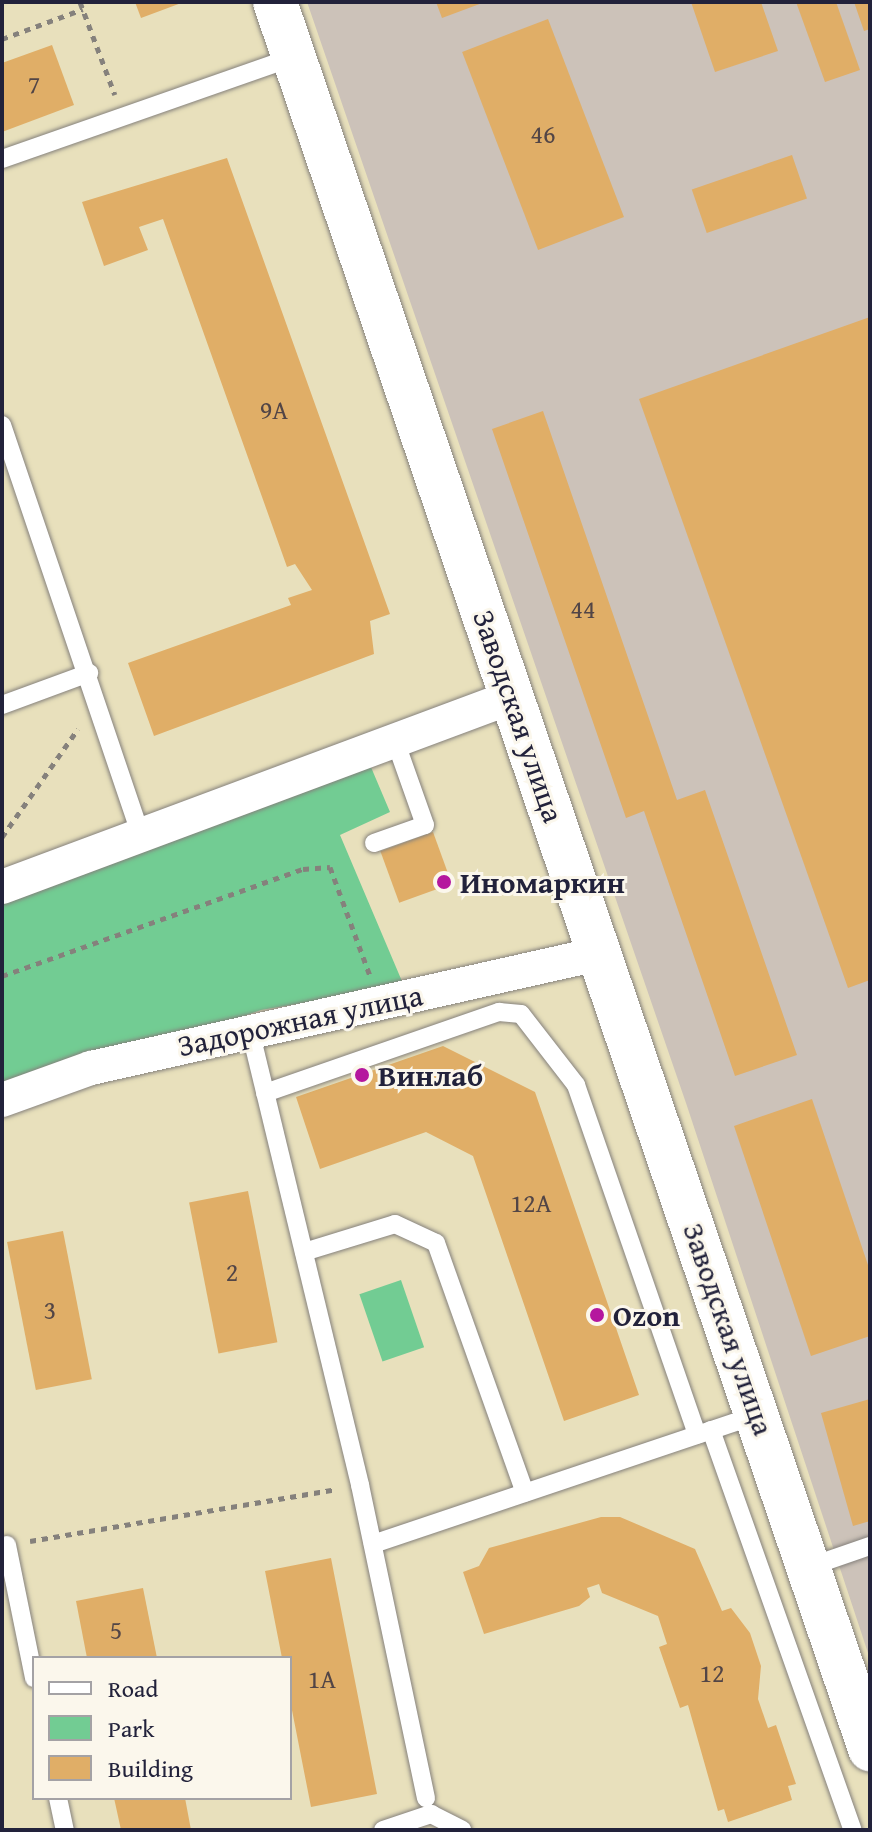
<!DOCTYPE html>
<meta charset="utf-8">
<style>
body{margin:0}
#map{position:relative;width:872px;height:1832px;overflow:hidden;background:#e8e0bc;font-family:"Gentium Book Plus",serif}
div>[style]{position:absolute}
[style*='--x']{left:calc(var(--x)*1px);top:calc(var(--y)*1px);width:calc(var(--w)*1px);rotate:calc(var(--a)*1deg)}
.industrial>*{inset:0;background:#ccc2b9}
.green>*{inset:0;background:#72cc93;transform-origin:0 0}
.building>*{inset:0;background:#e0ae67;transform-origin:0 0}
.path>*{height:5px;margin-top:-2.5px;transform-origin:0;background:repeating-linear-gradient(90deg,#85817c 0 6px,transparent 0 12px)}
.roads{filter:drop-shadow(0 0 2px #85817c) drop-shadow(0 0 2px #85817c)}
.service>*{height:18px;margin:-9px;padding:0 9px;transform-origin:9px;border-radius:9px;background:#fff}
.minor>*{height:34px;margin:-17px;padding:0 17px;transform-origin:17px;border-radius:17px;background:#fff}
.tertiary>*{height:44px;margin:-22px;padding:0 22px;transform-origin:22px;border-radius:22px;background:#fff}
.dots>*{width:22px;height:22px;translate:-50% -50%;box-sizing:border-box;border:4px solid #fbf7ec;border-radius:50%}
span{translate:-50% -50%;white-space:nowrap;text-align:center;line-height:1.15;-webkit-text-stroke:6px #fbf7ec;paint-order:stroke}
.number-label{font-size:26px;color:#524546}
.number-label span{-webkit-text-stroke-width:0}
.street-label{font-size:30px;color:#22223b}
.poi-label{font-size:30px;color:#22223b;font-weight:700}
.left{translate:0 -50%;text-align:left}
.frame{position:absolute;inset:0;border:4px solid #22223b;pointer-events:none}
.legend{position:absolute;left:32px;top:1656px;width:260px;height:144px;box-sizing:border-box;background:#fbf7ec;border:2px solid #a4a2a5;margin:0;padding:10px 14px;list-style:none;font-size:24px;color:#22223b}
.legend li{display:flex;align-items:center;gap:16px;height:40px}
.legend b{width:40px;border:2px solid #a4a2a5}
</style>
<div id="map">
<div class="industrial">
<i style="clip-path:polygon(307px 2px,870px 2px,870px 1659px,686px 1103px)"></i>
</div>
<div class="green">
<i style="clip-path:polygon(365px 753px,390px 812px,340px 835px,404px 986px,261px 1010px,2px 1100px,2px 887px)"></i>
<i style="left:401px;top:1280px;width:71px;height:44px;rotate:71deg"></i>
</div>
<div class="building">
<i style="clip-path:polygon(135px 2px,184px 2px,141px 18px)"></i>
<i style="clip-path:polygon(436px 2px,485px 2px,442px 18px)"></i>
<i style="clip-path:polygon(691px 2px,761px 2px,778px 51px,715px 72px)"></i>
<i style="clip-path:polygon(796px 2px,836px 2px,860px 70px,825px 82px)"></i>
<i style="clip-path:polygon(854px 2px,870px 2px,870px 29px,864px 31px)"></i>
<i style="left:548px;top:19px;width:212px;height:92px;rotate:69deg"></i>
<i style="clip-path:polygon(52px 45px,74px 105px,2px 132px,2px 63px)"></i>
<i style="left:792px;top:155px;width:46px;height:106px;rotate:71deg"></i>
<i style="clip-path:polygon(227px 158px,390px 614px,370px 621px,374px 654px,154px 736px,128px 663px,291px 605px,288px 598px,312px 590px,295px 564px,287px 567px,163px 219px,139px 227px,148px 250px,104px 266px,82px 202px)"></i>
<i style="clip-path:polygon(870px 317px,870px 980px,848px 988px,639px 399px)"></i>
<i style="clip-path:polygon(543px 411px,677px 800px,705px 790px,797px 1055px,735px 1076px,644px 811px,626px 818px,492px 429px)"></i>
<i style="left:433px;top:832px;width:55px;height:56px;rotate:70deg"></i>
<i style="clip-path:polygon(443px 1046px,535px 1092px,639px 1395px,564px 1421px,473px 1156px,426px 1132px,320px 1169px,296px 1097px)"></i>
<i style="clip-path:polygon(812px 1099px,870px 1271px,870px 1336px,811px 1356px,734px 1126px)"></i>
<i style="left:248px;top:1191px;width:154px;height:60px;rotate:79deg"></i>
<i style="left:63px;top:1231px;width:151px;height:57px;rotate:79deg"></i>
<i style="clip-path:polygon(870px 1399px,870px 1521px,853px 1526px,821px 1413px)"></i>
<i style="clip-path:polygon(601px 1517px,620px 1517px,695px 1549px,722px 1611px,731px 1608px,750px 1633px,761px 1666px,758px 1699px,768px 1728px,776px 1725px,796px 1784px,788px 1786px,792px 1800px,728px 1822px,724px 1809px,718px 1811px,688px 1705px,680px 1708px,659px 1647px,667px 1644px,658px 1616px,602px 1593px,599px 1584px,587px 1588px,590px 1597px,579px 1606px,484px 1634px,463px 1572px,479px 1566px,489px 1548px)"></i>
<i style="clip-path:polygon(331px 1558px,377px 1794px,311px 1807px,290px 1700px,290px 1658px,282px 1658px,265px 1571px)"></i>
<i style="clip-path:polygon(143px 1588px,157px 1658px,87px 1658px,76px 1601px)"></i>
<i style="clip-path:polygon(114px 1798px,185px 1798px,191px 1830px,121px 1830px)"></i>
</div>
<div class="path">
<i style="--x:80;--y:2;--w:99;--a:69.4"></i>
<i style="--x:2;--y:39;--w:86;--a:-20.3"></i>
<i style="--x:2;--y:837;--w:132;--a:-54.9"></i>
<i style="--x:2;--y:976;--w:319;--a:-19.6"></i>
<i style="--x:303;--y:869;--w:27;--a:-4"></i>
<i style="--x:330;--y:867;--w:116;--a:69.8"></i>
<i style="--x:30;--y:1541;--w:310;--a:-9.6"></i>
</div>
<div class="roads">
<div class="service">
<i style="--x:2;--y:159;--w:309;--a:-19.3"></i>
<i style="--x:2;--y:425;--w:431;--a:71.3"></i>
<i style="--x:2;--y:705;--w:93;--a:-20.2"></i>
<i style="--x:374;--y:843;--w:54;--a:-19.4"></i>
<i style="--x:425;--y:825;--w:87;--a:-109.5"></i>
<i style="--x:250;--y:1030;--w:468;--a:76.4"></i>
<i style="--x:360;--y:1485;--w:320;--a:78.1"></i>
<i style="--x:265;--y:1093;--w:248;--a:-19.1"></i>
<i style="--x:499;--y:1012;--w:22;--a:5"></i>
<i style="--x:521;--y:1014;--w:90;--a:52.2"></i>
<i style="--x:576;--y:1085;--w:370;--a:70.9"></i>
<i style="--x:304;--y:1252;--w:95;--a:-17.1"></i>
<i style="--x:395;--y:1224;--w:45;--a:24.9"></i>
<i style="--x:436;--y:1243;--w:265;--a:70.4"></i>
<i style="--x:711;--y:1430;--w:424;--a:70.5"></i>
<i style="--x:373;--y:1544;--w:405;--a:-18.6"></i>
<i style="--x:7;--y:1545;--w:136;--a:78.5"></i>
<i style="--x:809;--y:1567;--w:65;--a:-19"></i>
<i style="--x:58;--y:1798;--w:33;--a:78"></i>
<i style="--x:383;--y:1830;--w:51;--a:-18.4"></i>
<i style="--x:431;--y:1814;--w:35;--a:27"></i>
</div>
<div class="minor">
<i style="--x:2;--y:887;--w:544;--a:-20.43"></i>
<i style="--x:2;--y:1100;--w:95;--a:-19.8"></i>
<i style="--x:91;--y:1068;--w:524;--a:-12.68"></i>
</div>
<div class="tertiary">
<i style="--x:275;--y:2;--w:1846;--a:71.19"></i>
</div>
</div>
<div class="dots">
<i style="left:444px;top:882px;background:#b5179e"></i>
<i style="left:362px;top:1075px;background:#b5179e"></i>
<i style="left:597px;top:1315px;background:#b5179e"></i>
</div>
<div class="number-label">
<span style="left:34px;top:84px">7</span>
<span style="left:543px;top:134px">46</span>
<span style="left:274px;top:410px">9А</span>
<span style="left:583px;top:609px">44</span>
<span style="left:531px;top:1203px">12А</span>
<span style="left:232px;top:1272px">2</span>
<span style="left:50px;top:1310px">3</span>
<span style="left:116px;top:1630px">5</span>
<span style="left:712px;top:1673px">12</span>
<span style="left:322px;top:1679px">1А</span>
</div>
<div class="street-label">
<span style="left:519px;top:716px;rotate:71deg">Заводская улица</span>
<span style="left:300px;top:1020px;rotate:-12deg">Задорожная улица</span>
<span style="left:729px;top:1329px;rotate:71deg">Заводская улица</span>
</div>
<div class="poi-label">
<span class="left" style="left:460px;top:882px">Иномаркин</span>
<span class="left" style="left:378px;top:1075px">Винлаб</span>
<span class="left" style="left:613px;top:1315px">Ozon</span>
</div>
<div class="frame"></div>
<ul class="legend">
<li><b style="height:10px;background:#fff"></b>Road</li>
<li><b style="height:22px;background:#72cc93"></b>Park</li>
<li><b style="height:22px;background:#e0ae67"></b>Building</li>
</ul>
</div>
